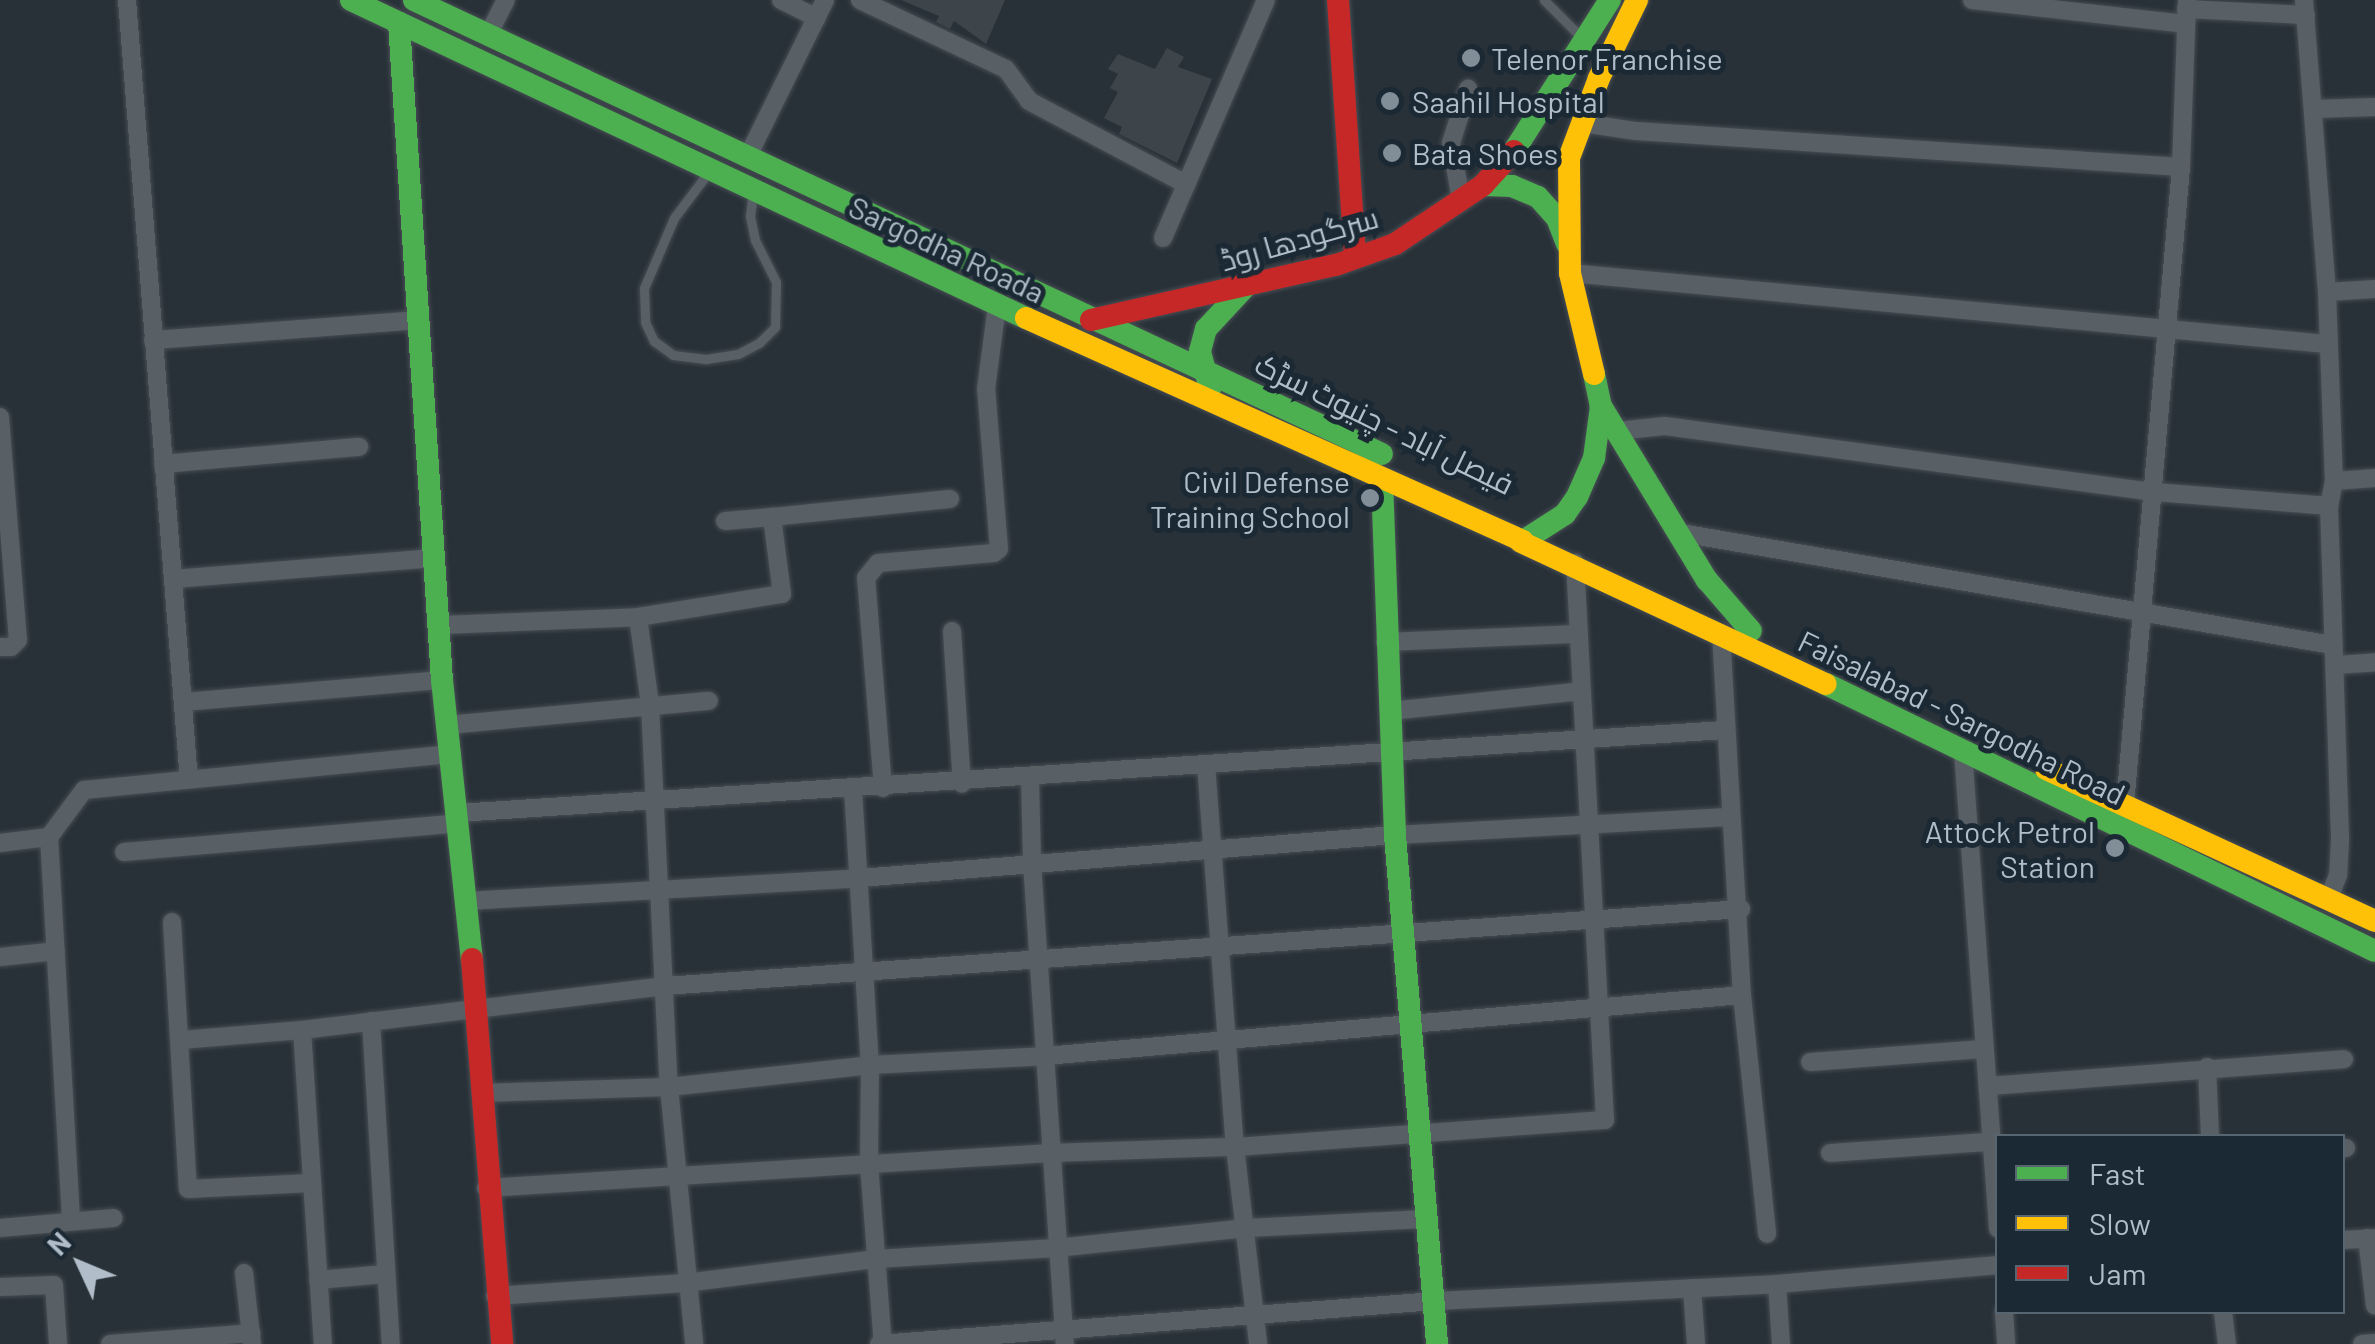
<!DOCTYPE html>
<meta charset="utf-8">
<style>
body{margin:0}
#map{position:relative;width:2375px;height:1344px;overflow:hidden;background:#283138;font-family:Barlow,Cairo,sans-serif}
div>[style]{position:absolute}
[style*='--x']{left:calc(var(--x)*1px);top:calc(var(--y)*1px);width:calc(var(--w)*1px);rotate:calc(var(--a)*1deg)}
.building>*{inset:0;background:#3d454b}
.roads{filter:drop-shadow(0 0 2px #474d53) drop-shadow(0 0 2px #474d53)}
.lane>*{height:9px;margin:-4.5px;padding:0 4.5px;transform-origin:4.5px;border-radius:4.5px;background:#586066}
.street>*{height:18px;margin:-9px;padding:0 9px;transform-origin:9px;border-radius:9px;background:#586066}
.fast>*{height:22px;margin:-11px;padding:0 11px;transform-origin:11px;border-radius:11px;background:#4caf50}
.slow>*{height:22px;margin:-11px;padding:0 11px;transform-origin:11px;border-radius:11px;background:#ffc107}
.jam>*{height:22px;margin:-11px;padding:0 11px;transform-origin:11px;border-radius:11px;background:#c62828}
.dots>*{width:28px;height:28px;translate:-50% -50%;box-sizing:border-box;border:5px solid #1b2934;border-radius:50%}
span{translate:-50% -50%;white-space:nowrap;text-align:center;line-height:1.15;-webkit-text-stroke:10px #1b2934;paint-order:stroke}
.poi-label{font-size:30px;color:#b1beca}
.left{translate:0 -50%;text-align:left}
.right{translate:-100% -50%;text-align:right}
.street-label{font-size:30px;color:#b1beca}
.legend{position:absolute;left:1995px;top:1134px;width:350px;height:180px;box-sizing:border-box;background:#1b2934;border:2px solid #576570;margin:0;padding:12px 18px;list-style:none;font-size:30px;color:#b1beca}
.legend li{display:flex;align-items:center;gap:20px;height:50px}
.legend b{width:50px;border:2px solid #576570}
.north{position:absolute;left:30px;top:1214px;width:100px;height:100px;-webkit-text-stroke:8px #1b2934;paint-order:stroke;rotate:314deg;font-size:28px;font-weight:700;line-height:40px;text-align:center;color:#b1beca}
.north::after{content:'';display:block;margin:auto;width:35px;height:45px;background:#b1beca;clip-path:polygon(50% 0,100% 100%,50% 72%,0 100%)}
</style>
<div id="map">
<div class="building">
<i style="clip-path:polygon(901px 0,1005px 0,986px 44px,954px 21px,950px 29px,936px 22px,939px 16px)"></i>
<i style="clip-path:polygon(1167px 48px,1184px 57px,1178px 67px,1212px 79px,1177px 163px,1119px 134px,1122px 127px,1104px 118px,1118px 92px,1110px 88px,1118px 74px,1108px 69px,1118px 54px,1155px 69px)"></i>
</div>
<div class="roads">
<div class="lane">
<i style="--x:1544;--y:0;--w:51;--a:45"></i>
<i style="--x:707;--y:174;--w:55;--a:126.9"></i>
<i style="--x:674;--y:218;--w:76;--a:113.2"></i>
<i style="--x:644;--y:288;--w:34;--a:88"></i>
<i style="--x:645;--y:322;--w:21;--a:65"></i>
<i style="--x:654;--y:341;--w:24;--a:36"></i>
<i style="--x:673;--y:355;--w:33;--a:7"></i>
<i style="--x:706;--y:359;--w:32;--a:-9"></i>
<i style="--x:738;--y:354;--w:24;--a:-28"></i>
<i style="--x:759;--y:343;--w:23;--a:-45"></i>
<i style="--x:775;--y:327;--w:45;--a:-88.7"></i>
<i style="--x:776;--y:282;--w:47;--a:-116.6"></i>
<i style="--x:755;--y:240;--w:25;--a:-102"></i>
<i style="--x:750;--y:216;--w:16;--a:-83"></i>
</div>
<div class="street">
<i style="--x:127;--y:0;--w:782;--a:85.46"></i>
<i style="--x:781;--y:0;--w:40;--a:26.6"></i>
<i style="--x:860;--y:0;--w:161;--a:25.3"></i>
<i style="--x:1006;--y:69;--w:39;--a:54"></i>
<i style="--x:1029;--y:101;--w:178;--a:27.9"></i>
<i style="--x:1972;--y:0;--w:214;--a:6.4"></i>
<i style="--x:2304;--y:0;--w:293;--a:85.5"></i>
<i style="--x:2327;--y:292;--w:189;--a:87.9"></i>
<i style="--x:2334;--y:481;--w:25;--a:101"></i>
<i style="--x:2329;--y:506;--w:334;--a:88.1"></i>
<i style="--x:2340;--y:840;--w:35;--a:93"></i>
<i style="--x:2338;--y:875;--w:26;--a:111"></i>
<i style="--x:2186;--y:9;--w:120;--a:2.9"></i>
<i style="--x:488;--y:35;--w:39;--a:-63"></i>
<i style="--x:2315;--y:109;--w:60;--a:-1.9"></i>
<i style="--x:1582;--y:123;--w:55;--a:8.4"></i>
<i style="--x:1636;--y:131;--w:546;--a:3.78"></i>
<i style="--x:747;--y:158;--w:176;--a:-63.7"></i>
<i style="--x:1461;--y:200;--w:58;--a:-100"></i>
<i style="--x:1451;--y:143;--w:57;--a:-72.5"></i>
<i style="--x:1163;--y:238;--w:259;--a:-66.6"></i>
<i style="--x:1570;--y:273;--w:760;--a:5.36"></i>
<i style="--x:2327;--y:292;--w:48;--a:-3.6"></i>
<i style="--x:153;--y:340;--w:265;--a:-4.3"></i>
<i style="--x:0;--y:417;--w:224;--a:85.4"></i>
<i style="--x:18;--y:640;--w:10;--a:135"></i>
<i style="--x:11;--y:647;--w:11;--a:180"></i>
<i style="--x:1616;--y:431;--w:49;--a:-5.8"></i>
<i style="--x:1665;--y:426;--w:494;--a:7.7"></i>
<i style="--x:2155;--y:492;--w:175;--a:4.6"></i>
<i style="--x:163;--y:464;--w:197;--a:-5"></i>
<i style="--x:2334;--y:481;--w:41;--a:-4.2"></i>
<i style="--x:725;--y:521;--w:47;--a:-4.9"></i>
<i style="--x:1681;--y:533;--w:661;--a:9.76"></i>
<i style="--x:173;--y:579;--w:263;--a:-4.6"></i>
<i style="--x:638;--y:617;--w:89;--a:82.2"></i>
<i style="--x:650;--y:705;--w:382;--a:87.2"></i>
<i style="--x:669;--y:1087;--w:258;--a:84.4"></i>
<i style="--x:442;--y:625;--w:196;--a:-2.3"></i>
<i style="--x:638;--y:617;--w:146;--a:-9.1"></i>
<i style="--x:782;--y:594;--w:78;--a:-97.4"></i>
<i style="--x:772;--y:517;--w:179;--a:-5.8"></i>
<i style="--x:952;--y:631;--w:153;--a:86.3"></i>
<i style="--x:1721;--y:633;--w:363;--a:86.7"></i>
<i style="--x:1742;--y:995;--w:240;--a:84"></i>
<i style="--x:1385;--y:642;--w:194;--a:-2.4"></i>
<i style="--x:2336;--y:665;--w:39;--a:-4"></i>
<i style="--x:184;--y:702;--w:259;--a:-4.9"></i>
<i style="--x:1390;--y:711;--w:193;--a:-5.9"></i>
<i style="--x:448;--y:725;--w:262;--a:-5.3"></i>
<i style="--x:1963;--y:751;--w:479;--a:85.8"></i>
<i style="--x:1206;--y:764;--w:384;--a:85.7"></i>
<i style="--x:1235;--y:1147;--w:198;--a:83.3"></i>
<i style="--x:1030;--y:779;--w:84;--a:88.6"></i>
<i style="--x:1032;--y:863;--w:482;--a:86.1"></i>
<i style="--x:883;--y:788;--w:211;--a:-94.6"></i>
<i style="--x:866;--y:578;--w:19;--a:-51"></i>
<i style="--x:878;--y:563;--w:116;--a:-4.9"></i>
<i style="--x:994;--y:553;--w:6;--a:-39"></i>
<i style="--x:999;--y:549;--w:161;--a:-94.6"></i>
<i style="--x:986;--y:389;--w:85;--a:-82.5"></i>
<i style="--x:853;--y:789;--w:277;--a:86.5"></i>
<i style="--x:870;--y:1065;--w:99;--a:90.6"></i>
<i style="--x:869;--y:1164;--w:181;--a:85.6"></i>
<i style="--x:2125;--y:805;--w:640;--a:-84.98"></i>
<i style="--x:2181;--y:167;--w:167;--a:-87.9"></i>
<i style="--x:458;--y:813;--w:1271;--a:-3.75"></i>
<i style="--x:49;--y:837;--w:384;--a:86.7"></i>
<i style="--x:0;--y:843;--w:49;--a:-7"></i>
<i style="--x:49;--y:837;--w:59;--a:-53.3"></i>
<i style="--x:84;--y:790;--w:370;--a:-5.6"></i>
<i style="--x:124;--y:852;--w:336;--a:-4.9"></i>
<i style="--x:467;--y:901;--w:394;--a:-3.3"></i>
<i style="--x:860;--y:878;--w:537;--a:-4.6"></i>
<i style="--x:1395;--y:835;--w:334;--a:-3.1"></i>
<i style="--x:172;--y:922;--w:267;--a:86.6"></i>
<i style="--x:188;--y:1189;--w:124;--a:-2.8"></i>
<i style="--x:0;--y:957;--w:56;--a:-6.1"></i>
<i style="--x:371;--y:1021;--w:324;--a:86.5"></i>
<i style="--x:302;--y:1030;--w:315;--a:86.2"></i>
<i style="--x:181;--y:1040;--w:121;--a:-4.7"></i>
<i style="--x:302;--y:1030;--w:366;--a:-6.9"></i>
<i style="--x:665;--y:986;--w:1079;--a:-4.09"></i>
<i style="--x:1810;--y:1062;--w:174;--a:-4.3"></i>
<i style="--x:2207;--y:1067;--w:69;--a:87.5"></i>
<i style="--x:1988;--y:1086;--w:357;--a:-4.3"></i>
<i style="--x:481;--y:1093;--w:188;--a:-1.8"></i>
<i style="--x:669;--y:1087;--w:202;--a:-6.2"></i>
<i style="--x:870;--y:1065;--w:175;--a:-2.9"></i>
<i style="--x:1045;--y:1056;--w:700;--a:-5"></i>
<i style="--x:2342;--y:1148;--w:4;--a:0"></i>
<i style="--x:1830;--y:1153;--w:158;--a:-4"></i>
<i style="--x:486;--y:1188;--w:565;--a:-3.55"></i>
<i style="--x:1050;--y:1153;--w:185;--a:-1.9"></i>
<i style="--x:1235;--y:1147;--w:371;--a:-4.2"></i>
<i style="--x:1605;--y:1120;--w:558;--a:-93.08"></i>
<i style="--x:0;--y:1228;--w:114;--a:-5"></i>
<i style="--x:2367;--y:1238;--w:68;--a:83.3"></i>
<i style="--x:2342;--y:1240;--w:33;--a:-3"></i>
<i style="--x:244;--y:1273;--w:71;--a:83.6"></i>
<i style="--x:318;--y:1280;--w:67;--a:-5.1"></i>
<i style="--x:1777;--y:1284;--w:60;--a:86.2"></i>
<i style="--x:0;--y:1287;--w:54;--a:-2.1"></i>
<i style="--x:54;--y:1285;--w:59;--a:86.1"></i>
<i style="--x:1692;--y:1288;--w:56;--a:85.9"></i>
<i style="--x:495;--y:1296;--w:190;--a:-3.9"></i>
<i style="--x:685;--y:1283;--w:193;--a:-7.2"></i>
<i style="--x:876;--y:1259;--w:180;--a:-3.5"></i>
<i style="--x:1056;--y:1248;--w:192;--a:-6"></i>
<i style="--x:1247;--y:1228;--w:178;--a:-2.9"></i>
<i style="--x:2004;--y:1312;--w:32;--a:86"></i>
<i style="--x:2223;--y:1312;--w:32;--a:83"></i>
<i style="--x:110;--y:1344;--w:142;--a:-4.4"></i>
<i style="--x:879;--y:1344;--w:558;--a:-4.42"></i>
<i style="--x:1435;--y:1301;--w:342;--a:-2.8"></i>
<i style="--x:1777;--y:1284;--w:222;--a:-4.9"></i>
<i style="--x:2362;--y:1344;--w:13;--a:-4"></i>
</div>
<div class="fast">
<i style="--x:351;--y:0;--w:746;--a:25.23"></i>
<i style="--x:414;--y:0;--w:1069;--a:25.13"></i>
<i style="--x:399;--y:23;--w:658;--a:86.26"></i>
<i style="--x:442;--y:680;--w:281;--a:83.9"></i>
<i style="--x:1514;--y:151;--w:179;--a:-57.6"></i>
<i style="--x:1483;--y:185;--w:29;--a:2"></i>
<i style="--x:1512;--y:186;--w:28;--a:23"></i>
<i style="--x:1538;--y:197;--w:28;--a:48"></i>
<i style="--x:1557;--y:218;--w:28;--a:69"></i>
<i style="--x:1594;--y:374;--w:33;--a:78"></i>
<i style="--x:1601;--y:406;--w:204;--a:58.7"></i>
<i style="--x:1707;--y:580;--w:67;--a:49.2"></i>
<i style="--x:1210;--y:389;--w:39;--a:-105"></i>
<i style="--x:1200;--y:351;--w:23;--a:-75"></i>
<i style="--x:1206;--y:329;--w:57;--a:-47.1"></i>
<i style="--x:1382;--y:480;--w:355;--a:87.9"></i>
<i style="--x:1395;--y:835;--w:511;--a:85.28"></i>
<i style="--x:1523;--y:541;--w:50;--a:-32.7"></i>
<i style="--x:1565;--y:514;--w:21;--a:-55"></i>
<i style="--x:1577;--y:497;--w:43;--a:-66.4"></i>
<i style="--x:1594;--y:458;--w:52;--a:-82.3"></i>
<i style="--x:1826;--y:684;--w:610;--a:25.94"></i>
</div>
<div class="slow">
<i style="--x:1026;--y:318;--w:545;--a:24.17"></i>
<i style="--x:1594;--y:374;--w:104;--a:-103.4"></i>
<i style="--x:1570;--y:273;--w:115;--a:-90.5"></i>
<i style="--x:1569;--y:158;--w:85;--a:-69.4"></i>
<i style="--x:1599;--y:78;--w:87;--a:-64"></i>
<i style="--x:1521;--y:542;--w:336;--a:25"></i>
<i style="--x:2046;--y:769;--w:362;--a:24.8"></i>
</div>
<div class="jam">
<i style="--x:1338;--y:0;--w:258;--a:86.2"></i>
<i style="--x:1091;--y:320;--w:251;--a:-12.7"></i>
<i style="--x:1336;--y:265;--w:63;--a:-19.6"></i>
<i style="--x:1395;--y:244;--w:106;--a:-33.8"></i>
<i style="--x:1483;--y:185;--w:46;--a:-47.6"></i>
<i style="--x:472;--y:959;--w:386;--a:85.5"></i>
</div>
</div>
<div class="dots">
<i style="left:1471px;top:58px;background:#818d97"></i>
<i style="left:1390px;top:101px;background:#818d97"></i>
<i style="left:1392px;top:153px;background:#818d97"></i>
<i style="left:1370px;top:498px;background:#818d97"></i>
<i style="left:2115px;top:848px;background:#818d97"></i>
</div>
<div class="poi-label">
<span class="left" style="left:1491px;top:58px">Telenor Franchise</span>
<span class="left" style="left:1412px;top:101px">Saahil Hospital</span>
<span class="left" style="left:1412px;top:153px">Bata Shoes</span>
<span class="right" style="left:1350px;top:498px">Civil Defense<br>Training School</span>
<span class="right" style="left:2095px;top:848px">Attock Petrol<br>Station</span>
</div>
<div class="street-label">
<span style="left:1299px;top:238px;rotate:-16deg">سرگودھا روڈ</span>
<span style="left:947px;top:249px;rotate:25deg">Sargodha Roada</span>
<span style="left:1385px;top:423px;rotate:26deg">فیصل آباد – چنیوٹ سڑک</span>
<span style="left:1962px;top:717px;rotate:26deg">Faisalabad - Sargodha Road</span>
</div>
<ul class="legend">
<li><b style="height:12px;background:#4caf50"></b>Fast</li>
<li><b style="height:12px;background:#ffc107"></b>Slow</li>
<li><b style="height:12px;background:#c62828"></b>Jam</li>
</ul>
<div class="north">N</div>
</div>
